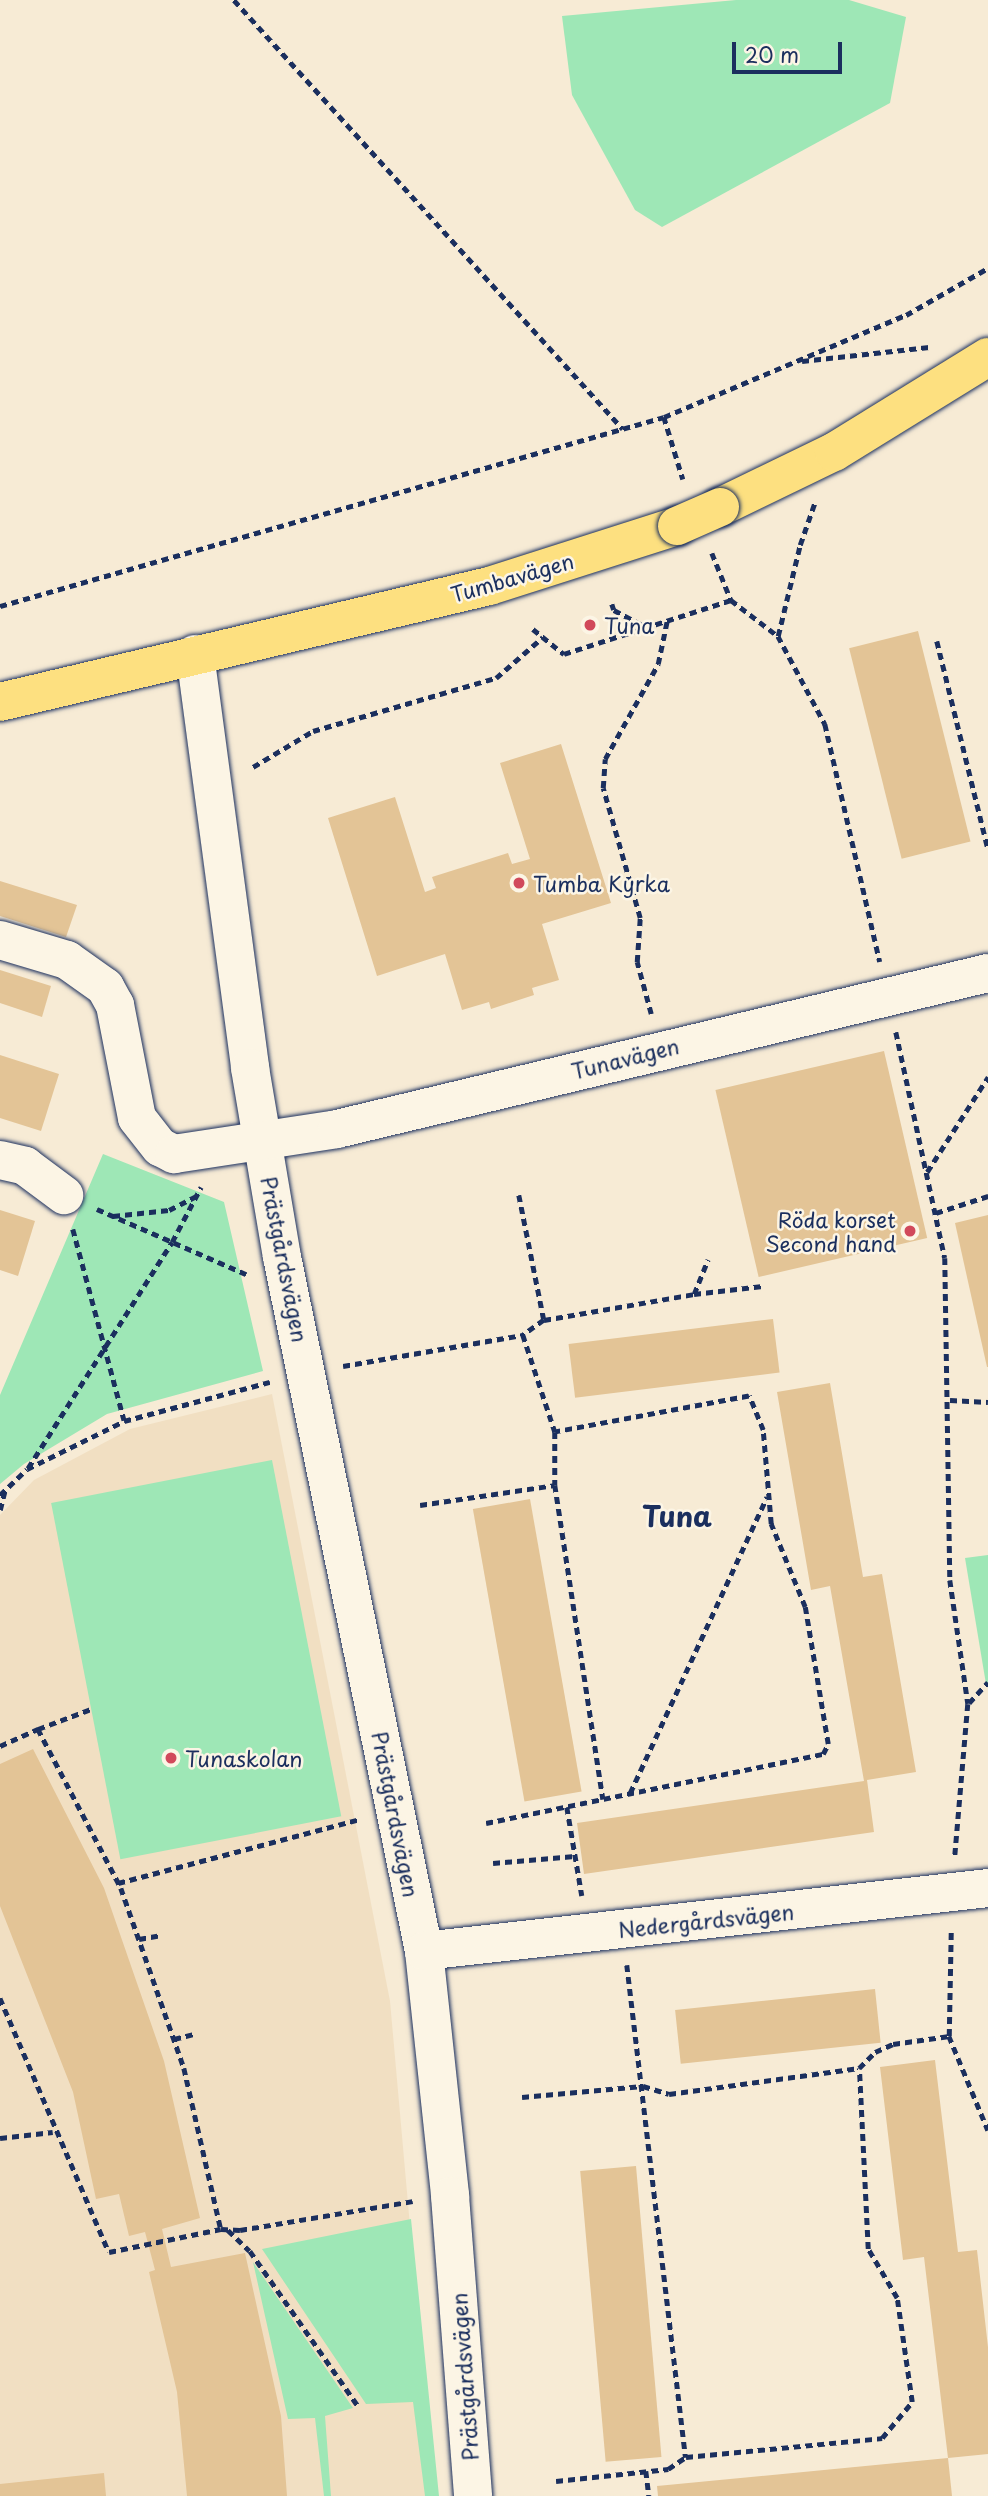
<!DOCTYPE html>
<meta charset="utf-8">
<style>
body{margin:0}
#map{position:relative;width:988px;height:2496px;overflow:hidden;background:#f7ebd5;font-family:"Playpen Sans",sans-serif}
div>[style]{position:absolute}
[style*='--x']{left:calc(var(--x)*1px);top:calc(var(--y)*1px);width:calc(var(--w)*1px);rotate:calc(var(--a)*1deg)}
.built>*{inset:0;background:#f1dfc2}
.green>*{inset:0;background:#9ee7b6;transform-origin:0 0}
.building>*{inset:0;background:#e3c496;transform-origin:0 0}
.path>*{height:4.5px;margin-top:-2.25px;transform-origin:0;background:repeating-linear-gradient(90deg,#1b2f5e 0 7px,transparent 0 12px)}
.roads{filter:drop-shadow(0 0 2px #1b2f5e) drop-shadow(0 0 2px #1b2f5e)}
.minor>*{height:38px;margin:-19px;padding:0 19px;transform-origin:19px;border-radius:19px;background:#fcf5e5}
.major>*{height:38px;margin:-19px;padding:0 19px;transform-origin:19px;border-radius:19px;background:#fde080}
.bridges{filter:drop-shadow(0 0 2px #1b2f5e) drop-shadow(0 0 2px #1b2f5e)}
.major-bridge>*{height:38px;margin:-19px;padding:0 19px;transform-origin:19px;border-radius:19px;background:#fde080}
.dots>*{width:19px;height:19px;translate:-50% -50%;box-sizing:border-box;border:4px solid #fcf5e5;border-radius:50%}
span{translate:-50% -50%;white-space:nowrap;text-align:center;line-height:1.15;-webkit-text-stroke:5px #fcf5e5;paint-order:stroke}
.street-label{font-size:21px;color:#1b2f5e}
.poi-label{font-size:21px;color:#1b2f5e}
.left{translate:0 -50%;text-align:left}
.right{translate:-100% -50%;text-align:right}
.district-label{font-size:28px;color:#1b2f5e;font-weight:700}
.scale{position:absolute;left:732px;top:42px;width:110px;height:32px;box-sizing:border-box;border:4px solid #1b2f5e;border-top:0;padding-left:9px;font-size:21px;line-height:24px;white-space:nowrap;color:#1b2f5e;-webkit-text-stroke:5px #fcf5e5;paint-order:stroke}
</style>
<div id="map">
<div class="built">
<i style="clip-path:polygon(272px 1394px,390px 2001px,434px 2496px,0 2496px,0 1515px,34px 1480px,130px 1429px)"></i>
</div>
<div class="green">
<i style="clip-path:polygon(736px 0,849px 0,906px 17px,890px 103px,662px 227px,635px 210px,572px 95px,562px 16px)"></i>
<i style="clip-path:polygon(103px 1154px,224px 1202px,263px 1371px,107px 1414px,24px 1464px,0 1484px,0 1395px)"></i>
<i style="left:272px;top:1460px;width:363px;height:225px;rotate:79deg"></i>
<i style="clip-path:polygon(988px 1555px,988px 1684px,986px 1684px,965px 1558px)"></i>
<i style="clip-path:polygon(411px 2219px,439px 2496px,425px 2496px,413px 2402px,366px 2404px,262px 2249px)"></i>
<i style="clip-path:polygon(253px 2262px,353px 2408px,325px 2416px,331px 2496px,324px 2496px,315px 2418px,288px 2419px)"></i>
</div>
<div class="building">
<i style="left:918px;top:631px;width:217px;height:71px;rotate:76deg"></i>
<i style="clip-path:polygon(561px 744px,611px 903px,542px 924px,559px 980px,532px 988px,534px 995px,491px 1009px,489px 1002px,462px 1010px,445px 954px,377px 976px,328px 818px,395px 797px,425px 892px,436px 888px,432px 877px,508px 853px,512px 864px,530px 859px,500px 763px)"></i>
<i style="clip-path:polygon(0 881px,77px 905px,66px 937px,0 916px)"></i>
<i style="clip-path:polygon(0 970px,51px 986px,42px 1017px,0 1003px)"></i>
<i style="left:884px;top:1051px;width:192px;height:173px;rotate:77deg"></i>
<i style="clip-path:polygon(0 1055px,59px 1074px,41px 1131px,0 1118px)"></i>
<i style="clip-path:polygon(0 1210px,35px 1221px,18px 1276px,0 1270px)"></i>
<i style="clip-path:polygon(988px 1215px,988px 1367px,987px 1367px,955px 1223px)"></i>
<i style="left:773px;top:1319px;width:54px;height:206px;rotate:83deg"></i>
<i style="clip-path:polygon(830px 1383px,863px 1577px,882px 1574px,916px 1772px,867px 1780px,874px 1832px,584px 1874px,577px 1823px,864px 1781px,830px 1586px,811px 1590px,777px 1392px)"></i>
<i style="left:530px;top:1499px;width:297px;height:58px;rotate:80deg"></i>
<i style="clip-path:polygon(33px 1749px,104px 1888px,164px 2061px,200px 2218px,162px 2229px,171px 2267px,245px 2253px,281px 2416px,287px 2496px,187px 2496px,177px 2392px,149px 2272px,155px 2270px,145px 2232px,129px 2236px,119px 2194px,96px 2199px,73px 2092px,0 1906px,0 1764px)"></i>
<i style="left:875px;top:1989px;width:54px;height:201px;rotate:84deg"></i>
<i style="clip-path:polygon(935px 2060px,958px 2252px,977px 2250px,988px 2347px,988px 2454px,948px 2458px,924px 2257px,903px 2260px,880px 2067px)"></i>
<i style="left:636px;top:2166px;width:292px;height:56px;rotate:85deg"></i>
<i style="clip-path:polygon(948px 2458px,952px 2496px,658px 2496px,657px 2486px)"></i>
<i style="clip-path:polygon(104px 2473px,106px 2496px,0 2496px,0 2484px)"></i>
</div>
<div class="path">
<i style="--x:234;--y:0;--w:579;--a:47.8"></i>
<i style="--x:802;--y:361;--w:128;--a:-6.3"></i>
<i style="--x:664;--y:417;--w:65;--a:73"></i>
<i style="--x:712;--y:553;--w:51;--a:68"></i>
<i style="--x:731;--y:600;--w:59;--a:37.5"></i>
<i style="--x:778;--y:636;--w:100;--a:61.9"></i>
<i style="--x:825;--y:724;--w:244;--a:77"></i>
<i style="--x:612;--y:604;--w:6;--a:72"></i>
<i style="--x:614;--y:610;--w:36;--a:28"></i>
<i style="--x:0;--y:606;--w:690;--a:-15.89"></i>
<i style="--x:664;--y:417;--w:263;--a:-22.9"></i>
<i style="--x:906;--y:315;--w:95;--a:-29.8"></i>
<i style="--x:533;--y:629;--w:40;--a:39"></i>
<i style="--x:564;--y:654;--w:176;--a:-17.9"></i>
<i style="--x:778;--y:636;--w:94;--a:-76.4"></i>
<i style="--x:800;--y:545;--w:46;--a:-70.8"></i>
<i style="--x:937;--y:641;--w:214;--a:76.2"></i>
<i style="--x:253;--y:767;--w:70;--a:-31"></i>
<i style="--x:313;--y:731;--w:191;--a:-16.2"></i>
<i style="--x:496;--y:678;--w:62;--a:-41.1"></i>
<i style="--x:651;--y:1014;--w:54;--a:-105.1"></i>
<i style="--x:637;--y:962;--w:44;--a:-86.1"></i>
<i style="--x:640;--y:918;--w:135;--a:-105.9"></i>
<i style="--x:603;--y:788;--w:29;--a:-86"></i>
<i style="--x:605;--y:759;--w:109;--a:-60.8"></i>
<i style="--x:658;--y:664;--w:44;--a:-78.2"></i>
<i style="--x:896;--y:1032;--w:231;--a:77.8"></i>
<i style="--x:945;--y:1258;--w:322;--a:89.1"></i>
<i style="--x:950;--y:1580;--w:125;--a:81.7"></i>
<i style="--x:968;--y:1704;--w:153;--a:94.9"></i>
<i style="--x:927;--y:1172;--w:113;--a:-57.3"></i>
<i style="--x:519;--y:1195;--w:127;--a:78.7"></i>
<i style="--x:544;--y:1320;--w:26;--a:144"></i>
<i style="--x:97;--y:1209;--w:163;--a:23.6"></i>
<i style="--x:936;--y:1213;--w:55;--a:-18.1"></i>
<i style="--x:113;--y:1216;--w:56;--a:-6.1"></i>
<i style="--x:169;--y:1210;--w:33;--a:-27"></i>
<i style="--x:73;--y:1229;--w:198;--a:75"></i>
<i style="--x:694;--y:1294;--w:69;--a:-6.6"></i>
<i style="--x:544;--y:1320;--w:152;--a:-9.8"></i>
<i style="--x:694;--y:1294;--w:37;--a:-68"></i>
<i style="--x:343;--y:1366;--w:183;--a:-9.8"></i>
<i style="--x:523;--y:1335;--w:102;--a:71.7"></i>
<i style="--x:555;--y:1432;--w:53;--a:90"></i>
<i style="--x:555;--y:1485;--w:318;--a:81.3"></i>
<i style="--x:950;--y:1400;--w:38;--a:3"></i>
<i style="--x:28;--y:1468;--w:268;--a:-57.5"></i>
<i style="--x:172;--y:1242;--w:62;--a:-62.2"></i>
<i style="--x:0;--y:1495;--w:37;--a:-44"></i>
<i style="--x:27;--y:1469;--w:108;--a:-26.3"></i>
<i style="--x:124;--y:1421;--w:151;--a:-15"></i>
<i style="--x:420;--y:1505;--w:136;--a:-8.4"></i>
<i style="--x:0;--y:1510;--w:21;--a:-76"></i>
<i style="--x:969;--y:1703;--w:28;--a:-48"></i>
<i style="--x:38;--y:1729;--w:57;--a:-20.7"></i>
<i style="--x:0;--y:1746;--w:42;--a:-24.1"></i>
<i style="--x:38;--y:1729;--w:179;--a:62.4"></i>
<i style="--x:121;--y:1888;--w:191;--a:70.7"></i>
<i style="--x:184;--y:2068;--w:165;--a:77.1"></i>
<i style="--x:630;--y:1793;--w:326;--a:-65.2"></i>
<i style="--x:567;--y:1807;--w:90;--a:80.4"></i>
<i style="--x:486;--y:1823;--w:344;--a:-11.6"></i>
<i style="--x:823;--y:1754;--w:11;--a:-63"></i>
<i style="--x:828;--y:1744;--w:139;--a:-99.5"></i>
<i style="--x:805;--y:1607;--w:90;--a:-112.3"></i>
<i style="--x:771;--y:1524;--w:94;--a:-94.9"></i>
<i style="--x:763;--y:1430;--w:37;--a:-112"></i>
<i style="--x:749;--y:1396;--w:197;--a:169.5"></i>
<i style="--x:493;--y:1863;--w:82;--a:-4.9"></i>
<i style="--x:118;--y:1883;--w:251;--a:-14.8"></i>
<i style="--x:139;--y:1939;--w:23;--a:-10"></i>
<i style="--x:627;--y:1965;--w:496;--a:83.2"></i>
<i style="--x:0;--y:1998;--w:276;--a:66.8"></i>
<i style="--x:109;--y:2252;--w:114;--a:-11.6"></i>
<i style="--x:221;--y:2229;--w:19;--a:3"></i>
<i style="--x:240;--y:2230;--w:175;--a:-9.5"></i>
<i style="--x:949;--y:2036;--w:102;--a:67.5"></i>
<i style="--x:174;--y:2039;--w:21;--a:-14"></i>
<i style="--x:522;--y:2097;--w:121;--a:-5.2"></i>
<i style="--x:643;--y:2086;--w:27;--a:17"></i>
<i style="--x:669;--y:2094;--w:192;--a:-7.8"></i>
<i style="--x:859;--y:2068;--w:23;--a:-45"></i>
<i style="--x:875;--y:2052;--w:20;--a:-24"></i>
<i style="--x:893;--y:2044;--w:57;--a:-8.1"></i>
<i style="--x:949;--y:2036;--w:105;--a:-88.9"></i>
<i style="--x:0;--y:2138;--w:53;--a:-6.5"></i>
<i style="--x:228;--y:2230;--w:30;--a:44"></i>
<i style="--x:250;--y:2251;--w:190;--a:55.1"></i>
<i style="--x:646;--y:2471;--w:25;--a:83"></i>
<i style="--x:556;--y:2481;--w:113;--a:-6.1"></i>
<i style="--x:668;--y:2469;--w:22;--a:-34"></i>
<i style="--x:686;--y:2457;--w:197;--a:-5.5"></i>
<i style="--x:882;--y:2438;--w:47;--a:-50.2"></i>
<i style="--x:912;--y:2402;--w:105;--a:-98.2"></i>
<i style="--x:897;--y:2298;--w:57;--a:-120.6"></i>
<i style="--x:868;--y:2249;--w:181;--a:-92.8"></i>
</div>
<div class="roads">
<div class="minor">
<i style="--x:195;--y:654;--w:418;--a:82.4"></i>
<i style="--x:250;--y:1068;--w:192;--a:80.4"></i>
<i style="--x:282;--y:1257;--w:708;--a:78.44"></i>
<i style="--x:424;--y:1951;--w:246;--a:83.9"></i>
<i style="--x:450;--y:2196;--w:301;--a:85.6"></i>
<i style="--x:0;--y:940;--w:70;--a:16.6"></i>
<i style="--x:67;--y:960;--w:47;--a:35.4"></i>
<i style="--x:105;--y:987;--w:21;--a:61"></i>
<i style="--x:115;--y:1005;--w:115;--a:79"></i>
<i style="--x:137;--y:1118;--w:37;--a:52"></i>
<i style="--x:160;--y:1147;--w:16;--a:27"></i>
<i style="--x:174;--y:1154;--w:165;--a:-8.7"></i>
<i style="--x:337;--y:1129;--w:669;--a:-13.48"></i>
<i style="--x:0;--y:1160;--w:26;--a:13"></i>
<i style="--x:25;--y:1166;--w:49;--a:36.6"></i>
<i style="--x:424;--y:1951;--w:568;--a:-6.37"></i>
</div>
<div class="major">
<i style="--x:720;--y:507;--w:127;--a:-25.8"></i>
<i style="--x:834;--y:452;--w:181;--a:-31.7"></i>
<i style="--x:0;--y:702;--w:503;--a:-13.34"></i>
<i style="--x:489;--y:586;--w:197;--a:-17.7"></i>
</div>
</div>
<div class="bridges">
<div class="major-bridge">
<i style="--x:677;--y:526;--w:47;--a:-23.8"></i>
</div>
</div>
<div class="dots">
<i style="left:590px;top:625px;background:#d1495b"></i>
<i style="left:519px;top:883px;background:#d1495b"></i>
<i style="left:910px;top:1231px;background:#d1495b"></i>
<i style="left:171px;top:1758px;background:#d1495b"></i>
</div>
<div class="street-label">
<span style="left:512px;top:577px;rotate:-16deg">Tumbavägen</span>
<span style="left:625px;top:1058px;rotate:-14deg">Tunavägen</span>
<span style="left:285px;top:1259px;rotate:79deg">Prästgårdsvägen</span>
<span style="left:396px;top:1814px;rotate:79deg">Prästgårdsvägen</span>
<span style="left:706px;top:1920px;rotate:-6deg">Nedergårdsvägen</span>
<span style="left:464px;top:2377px;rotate:-94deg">Prästgårdsvägen</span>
</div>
<div class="poi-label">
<span class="left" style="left:604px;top:625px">Tuna</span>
<span class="left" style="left:533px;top:883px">Tumba Kyrka</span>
<span class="right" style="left:896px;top:1231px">Röda korset<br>Second hand</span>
<span class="left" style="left:185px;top:1758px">Tunaskolan</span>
</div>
<div class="district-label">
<span style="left:677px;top:1516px">Tuna</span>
</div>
<div class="scale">20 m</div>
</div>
